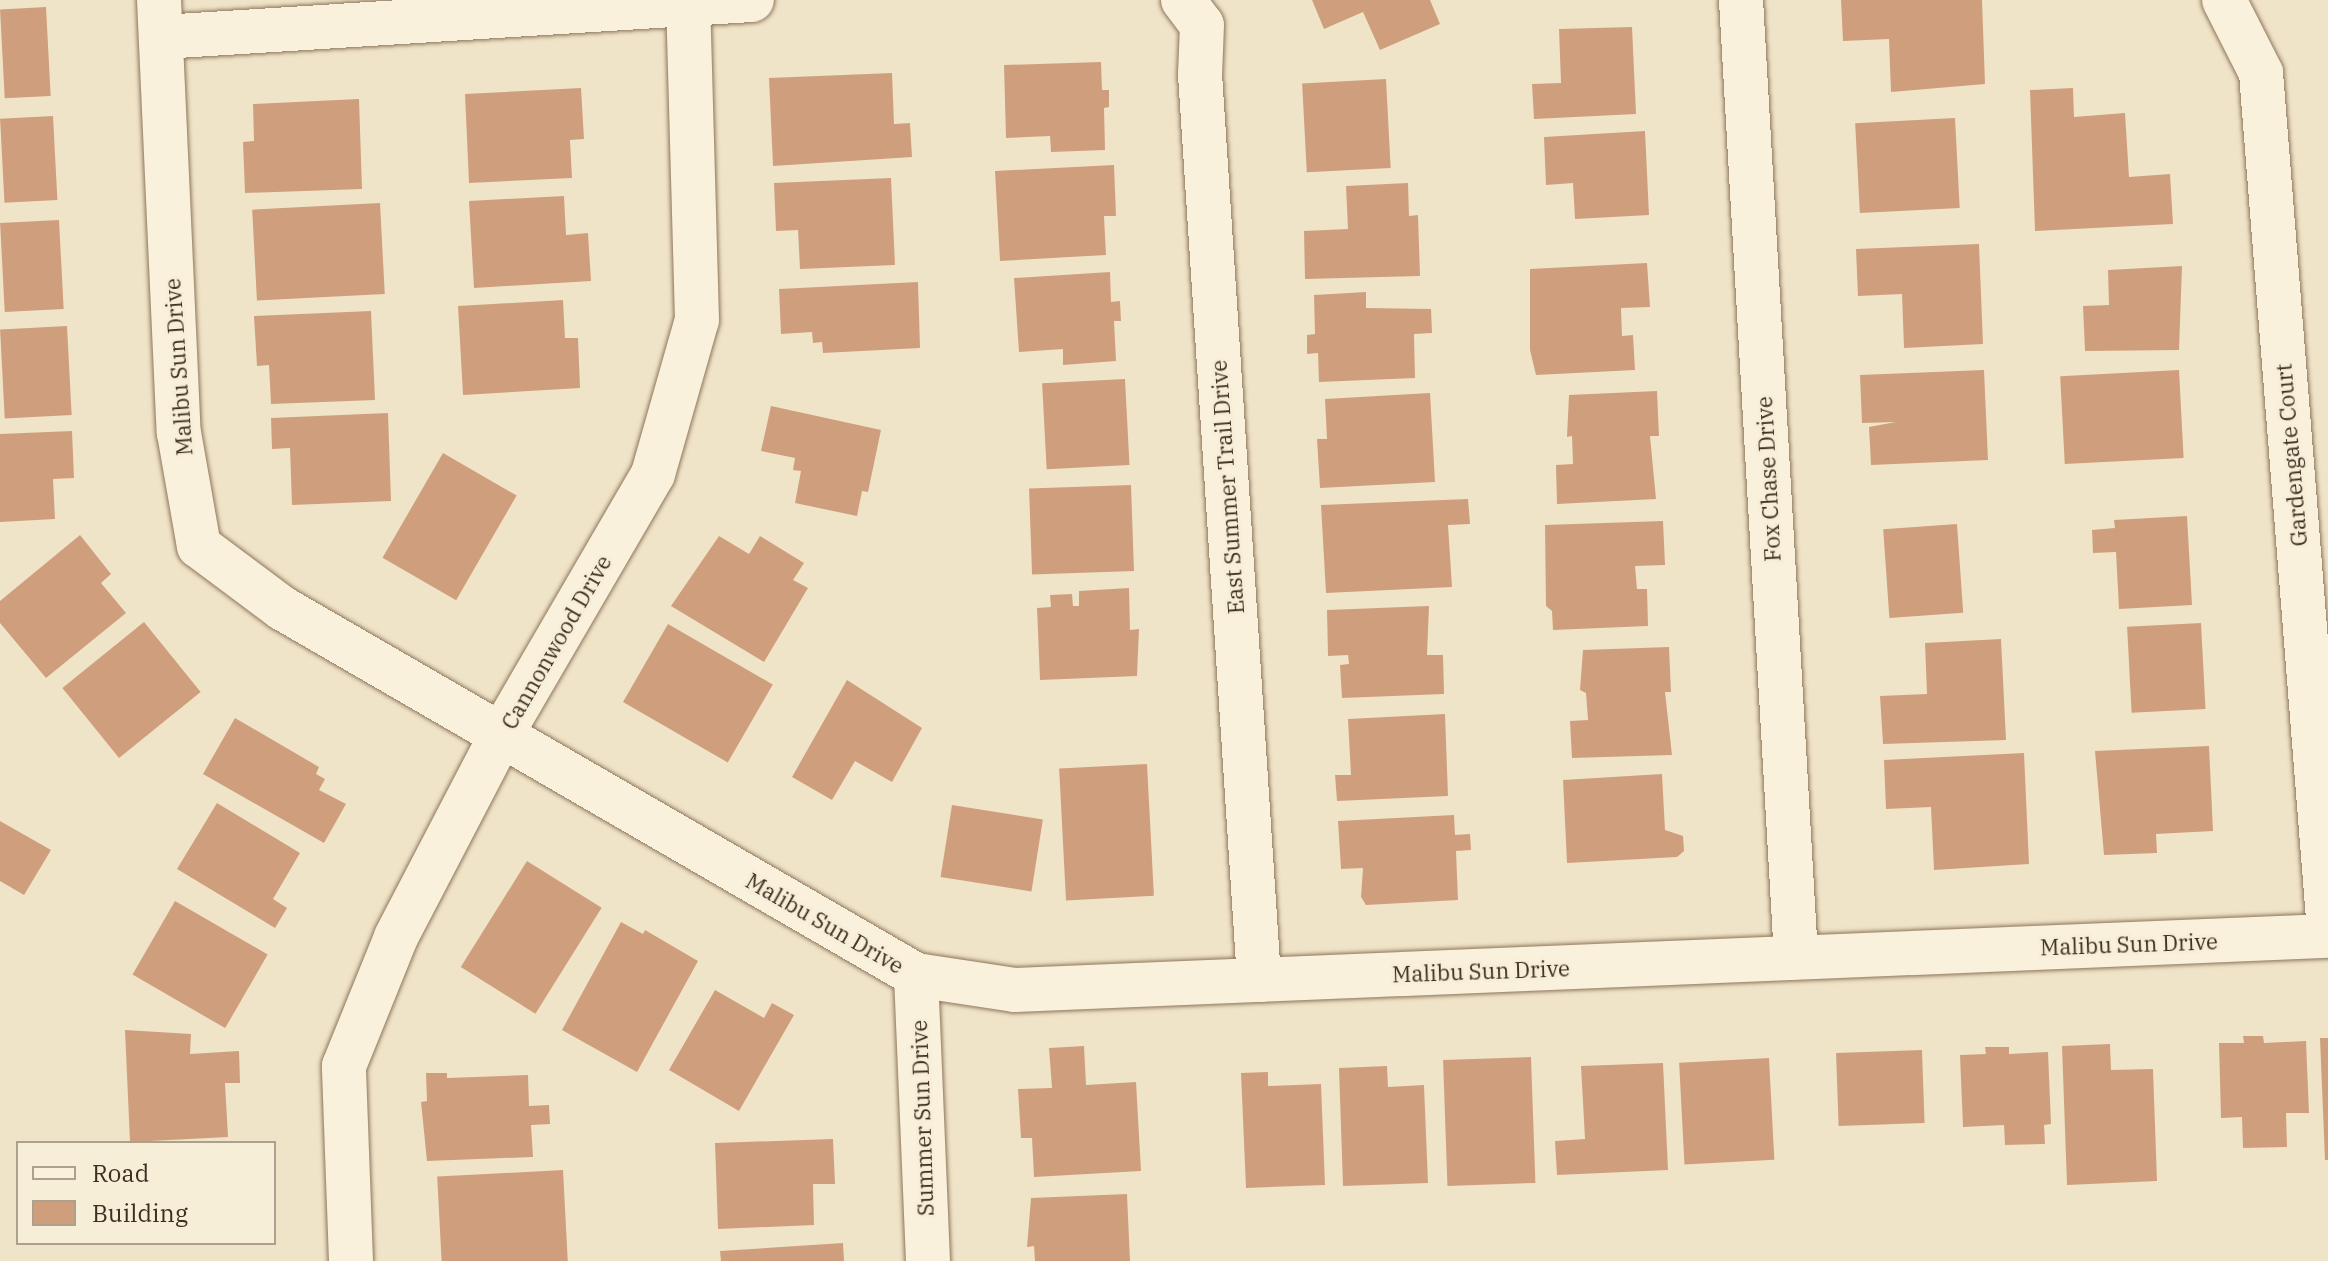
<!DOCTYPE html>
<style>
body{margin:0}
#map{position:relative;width:2328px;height:1261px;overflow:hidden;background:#f0e4c8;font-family:"IBM Plex Serif",serif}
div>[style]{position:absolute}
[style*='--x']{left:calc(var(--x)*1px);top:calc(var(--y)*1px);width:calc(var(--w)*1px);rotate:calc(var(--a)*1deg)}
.building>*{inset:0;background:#cf9f7d;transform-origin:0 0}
.roads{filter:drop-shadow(0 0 2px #8d765c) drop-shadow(0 0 2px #8d765c)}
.minor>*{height:44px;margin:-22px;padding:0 22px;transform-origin:22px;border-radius:22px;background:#faf1dc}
span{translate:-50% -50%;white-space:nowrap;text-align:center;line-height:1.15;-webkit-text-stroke:6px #f7eed8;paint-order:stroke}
.street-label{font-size:22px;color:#3d2e20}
.legend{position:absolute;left:16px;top:1141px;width:260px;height:104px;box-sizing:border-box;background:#f7eed8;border:2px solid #ada18e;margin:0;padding:10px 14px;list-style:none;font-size:24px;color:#3d2e20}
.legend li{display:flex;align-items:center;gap:16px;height:40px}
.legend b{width:40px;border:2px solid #ada18e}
</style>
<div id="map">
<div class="building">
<i style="clip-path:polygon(1312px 0,1430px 0,1440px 24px,1380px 50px,1363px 12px,1324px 29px)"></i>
<i style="clip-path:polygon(1841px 0,1982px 0,1985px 84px,1891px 92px,1889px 39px,1843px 41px)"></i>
<i style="left:46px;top:7px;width:89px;height:46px;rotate:87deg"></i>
<i style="clip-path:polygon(1632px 27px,1636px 114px,1534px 119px,1532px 84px,1561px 83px,1559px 29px)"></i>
<i style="clip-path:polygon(1101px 62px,1102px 90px,1109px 90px,1109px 107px,1104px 108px,1105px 150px,1051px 152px,1050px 136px,1006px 138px,1004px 65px)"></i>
<i style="clip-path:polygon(892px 73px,894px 124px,910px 123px,912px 157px,773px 166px,769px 78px)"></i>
<i style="left:1386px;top:79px;width:89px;height:84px;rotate:87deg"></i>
<i style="clip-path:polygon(581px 88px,584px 139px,570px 140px,572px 178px,469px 183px,465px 94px)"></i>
<i style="clip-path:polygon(2073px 88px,2074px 117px,2125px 113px,2129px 177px,2170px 174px,2173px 224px,2035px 231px,2030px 90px)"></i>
<i style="clip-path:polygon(359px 99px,362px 189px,245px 193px,243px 142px,254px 141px,253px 104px)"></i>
<i style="left:53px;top:116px;width:84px;height:53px;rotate:87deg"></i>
<i style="left:1955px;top:118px;width:90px;height:100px;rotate:87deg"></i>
<i style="clip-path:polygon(1645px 131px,1649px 215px,1575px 219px,1573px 183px,1546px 185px,1544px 137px)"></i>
<i style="clip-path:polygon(1114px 165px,1116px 216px,1104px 216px,1106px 255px,1000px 261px,995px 171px)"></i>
<i style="clip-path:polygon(891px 178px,895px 265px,800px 269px,798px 230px,776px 231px,774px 183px)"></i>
<i style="clip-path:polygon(1408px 183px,1409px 216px,1418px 215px,1420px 276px,1305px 279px,1304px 231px,1348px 229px,1346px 186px)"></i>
<i style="clip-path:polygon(564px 196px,566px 235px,588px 233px,591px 281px,474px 288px,469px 201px)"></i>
<i style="left:380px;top:203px;width:91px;height:128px;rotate:87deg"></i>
<i style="left:59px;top:220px;width:89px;height:59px;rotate:87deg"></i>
<i style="clip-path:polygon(1979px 244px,1983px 344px,1904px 348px,1902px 294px,1858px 296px,1856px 249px)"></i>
<i style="clip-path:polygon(1647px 263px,1650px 307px,1621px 308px,1622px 336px,1633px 335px,1635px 370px,1536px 375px,1530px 350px,1530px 269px)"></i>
<i style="clip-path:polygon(2182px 266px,2179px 350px,2085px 351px,2083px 306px,2109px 305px,2108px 270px)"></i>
<i style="clip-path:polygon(1110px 272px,1111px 302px,1120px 301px,1121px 321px,1114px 321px,1116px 361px,1063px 365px,1063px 349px,1019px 352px,1014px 278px)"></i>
<i style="clip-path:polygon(918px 282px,920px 348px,823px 353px,822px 342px,813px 343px,812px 332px,781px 334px,779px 289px)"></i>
<i style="clip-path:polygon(1366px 292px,1366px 308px,1431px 309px,1432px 333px,1414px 334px,1415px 378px,1319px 382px,1318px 353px,1307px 354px,1307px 335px,1315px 334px,1314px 295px)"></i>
<i style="clip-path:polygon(563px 300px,565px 338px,578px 338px,580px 388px,463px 395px,458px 306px)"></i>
<i style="clip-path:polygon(371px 311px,375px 400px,271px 404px,269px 365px,257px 366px,254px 316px)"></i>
<i style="left:67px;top:326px;width:89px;height:67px;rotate:87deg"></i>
<i style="clip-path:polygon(1984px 370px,1988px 460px,1871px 465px,1869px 427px,1896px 422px,1862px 423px,1860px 375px)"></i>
<i style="left:2179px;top:370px;width:88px;height:119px;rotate:87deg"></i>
<i style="left:1125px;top:379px;width:86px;height:83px;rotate:87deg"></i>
<i style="clip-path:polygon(1657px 391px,1659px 436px,1650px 436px,1656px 499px,1557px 504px,1556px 465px,1573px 464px,1572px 436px,1567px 437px,1569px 395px)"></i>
<i style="clip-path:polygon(1430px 393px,1435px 482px,1320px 488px,1317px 439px,1327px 439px,1325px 399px)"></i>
<i style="clip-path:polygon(771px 406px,881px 430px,868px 492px,862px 491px,857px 516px,795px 503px,801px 471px,793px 470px,795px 458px,761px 451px)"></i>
<i style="clip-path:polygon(388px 413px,391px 501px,292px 505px,290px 448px,272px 449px,271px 418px)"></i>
<i style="clip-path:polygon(72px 431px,74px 478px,53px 479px,55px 519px,0 522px,0 434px)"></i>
<i style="left:443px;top:453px;width:85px;height:121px;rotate:30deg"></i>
<i style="left:1131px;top:485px;width:86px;height:102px;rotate:88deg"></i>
<i style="clip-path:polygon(1468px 499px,1470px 524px,1448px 525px,1452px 587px,1326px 593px,1321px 505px)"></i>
<i style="clip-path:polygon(2187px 516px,2192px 605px,2119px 609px,2116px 552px,2093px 553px,2092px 530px,2115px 528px,2114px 520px)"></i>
<i style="clip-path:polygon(1663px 521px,1665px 565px,1635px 566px,1637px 589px,1647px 589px,1648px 626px,1553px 630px,1552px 611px,1546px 606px,1545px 525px)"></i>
<i style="left:1957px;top:524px;width:89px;height:74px;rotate:86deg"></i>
<i style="clip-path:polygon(80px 535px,111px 574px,101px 583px,126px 613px,46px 678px,0 623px,0 601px)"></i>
<i style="clip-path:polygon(719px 536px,749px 554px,760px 536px,804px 563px,793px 580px,808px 588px,764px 662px,671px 606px)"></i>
<i style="clip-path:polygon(1129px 588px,1130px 630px,1139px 629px,1137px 676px,1040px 680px,1037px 608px,1051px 607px,1050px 595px,1072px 594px,1073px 606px,1079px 606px,1079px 591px)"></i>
<i style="clip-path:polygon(1429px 606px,1427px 655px,1443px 655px,1444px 694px,1342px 698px,1340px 665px,1349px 664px,1348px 655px,1328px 656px,1327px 610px)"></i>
<i style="left:144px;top:622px;width:90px;height:105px;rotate:51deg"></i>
<i style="left:2201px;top:623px;width:86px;height:74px;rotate:87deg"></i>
<i style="left:668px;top:624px;width:121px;height:90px;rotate:30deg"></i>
<i style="clip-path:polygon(2001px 639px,2006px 740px,1883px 744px,1880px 696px,1927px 694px,1925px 643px)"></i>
<i style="clip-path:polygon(1669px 647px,1671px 692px,1665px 692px,1672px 755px,1572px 758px,1570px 721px,1588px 720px,1586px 693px,1580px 690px,1583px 650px)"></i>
<i style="clip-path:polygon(847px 680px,922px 728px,892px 782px,855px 761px,832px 800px,792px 777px)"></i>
<i style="clip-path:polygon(1445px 714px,1448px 796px,1337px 801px,1335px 775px,1351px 775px,1348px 719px)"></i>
<i style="clip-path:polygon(235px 718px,319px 767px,316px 774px,325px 779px,319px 790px,346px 804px,324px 843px,203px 774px)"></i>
<i style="clip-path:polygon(2209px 746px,2213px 831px,2156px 834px,2157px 853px,2104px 855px,2095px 751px)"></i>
<i style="clip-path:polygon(2024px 753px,2029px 864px,1934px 870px,1931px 807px,1886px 809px,1884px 760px)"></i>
<i style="left:1147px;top:764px;width:132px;height:88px;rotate:87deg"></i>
<i style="clip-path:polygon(1662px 774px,1665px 830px,1683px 836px,1684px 851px,1677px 857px,1567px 863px,1563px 780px)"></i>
<i style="clip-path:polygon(217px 803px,300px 853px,273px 899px,287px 908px,275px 928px,177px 869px)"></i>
<i style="left:952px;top:805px;width:92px;height:73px;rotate:9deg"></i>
<i style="clip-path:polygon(1454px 815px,1455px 835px,1470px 834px,1471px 850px,1456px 851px,1458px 900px,1366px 905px,1361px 897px,1363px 868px,1341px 869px,1338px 821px)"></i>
<i style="clip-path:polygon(0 821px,51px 850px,24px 895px,0 881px)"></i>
<i style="left:527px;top:861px;width:88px;height:125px;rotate:32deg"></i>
<i style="left:175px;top:901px;width:107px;height:85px;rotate:30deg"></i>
<i style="clip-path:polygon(621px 922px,643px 934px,645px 930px,698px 961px,637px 1072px,562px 1030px)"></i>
<i style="clip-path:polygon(715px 990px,764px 1018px,772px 1003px,794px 1015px,739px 1111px,669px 1070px)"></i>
<i style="clip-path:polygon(125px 1030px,191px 1034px,190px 1054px,239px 1051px,240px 1083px,225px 1083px,228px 1137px,130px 1142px)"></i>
<i style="clip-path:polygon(2243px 1036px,2263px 1036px,2264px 1043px,2306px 1041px,2309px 1113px,2286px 1113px,2287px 1147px,2243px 1148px,2242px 1117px,2221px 1118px,2219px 1043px,2244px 1043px)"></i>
<i style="clip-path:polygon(2320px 1038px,2328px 1038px,2328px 1160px,2325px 1160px)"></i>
<i style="clip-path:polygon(2110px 1044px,2111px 1070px,2153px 1069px,2157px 1181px,2067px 1185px,2062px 1046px)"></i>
<i style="clip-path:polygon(1084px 1046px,1086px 1085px,1136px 1082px,1141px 1171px,1034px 1177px,1032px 1138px,1021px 1138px,1018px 1089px,1052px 1088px,1049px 1048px)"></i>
<i style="clip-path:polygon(1985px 1047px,2009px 1047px,2009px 1054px,2048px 1052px,2051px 1124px,2044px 1125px,2045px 1144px,2005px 1145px,2004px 1125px,1963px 1127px,1960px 1055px,1986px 1054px)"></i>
<i style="left:1922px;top:1050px;width:73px;height:86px;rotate:88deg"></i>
<i style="left:1531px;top:1057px;width:126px;height:88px;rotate:88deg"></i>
<i style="left:1769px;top:1058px;width:102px;height:90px;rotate:87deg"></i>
<i style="clip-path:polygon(1663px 1063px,1668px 1170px,1557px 1175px,1555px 1141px,1585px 1139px,1581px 1066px)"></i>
<i style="clip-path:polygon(1387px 1066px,1388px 1087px,1424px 1085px,1428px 1183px,1343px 1186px,1339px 1068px)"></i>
<i style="clip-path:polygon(1268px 1072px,1268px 1086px,1321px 1084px,1325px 1185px,1246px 1188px,1241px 1073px)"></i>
<i style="clip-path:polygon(426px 1073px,447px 1073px,447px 1078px,528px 1075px,529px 1106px,549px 1105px,550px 1124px,531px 1125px,533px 1157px,427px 1161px,421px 1102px,427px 1101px)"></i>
<i style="clip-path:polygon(833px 1139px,835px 1184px,813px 1184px,814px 1225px,718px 1229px,715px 1143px)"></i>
<i style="left:563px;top:1170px;width:91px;height:126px;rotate:87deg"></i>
<i style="clip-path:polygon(1127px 1194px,1130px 1261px,1035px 1261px,1034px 1246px,1027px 1247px,1031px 1198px)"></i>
<i style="clip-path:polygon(843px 1243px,844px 1261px,721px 1261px,720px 1251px)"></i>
</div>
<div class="roads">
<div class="minor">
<i style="--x:159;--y:0;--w:433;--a:87.4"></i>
<i style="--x:179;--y:433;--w:115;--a:80"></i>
<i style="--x:199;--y:546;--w:104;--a:36.8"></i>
<i style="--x:282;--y:608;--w:733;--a:30.07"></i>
<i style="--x:916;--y:975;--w:100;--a:8.6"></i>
<i style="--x:1015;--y:990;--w:1314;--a:-2.36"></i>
<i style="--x:1183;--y:0;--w:31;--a:53"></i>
<i style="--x:1202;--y:25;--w:49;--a:92.3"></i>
<i style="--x:1200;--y:74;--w:908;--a:86.27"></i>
<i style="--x:1741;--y:0;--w:959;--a:86.71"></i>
<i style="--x:2224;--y:0;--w:82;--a:63.1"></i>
<i style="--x:2261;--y:73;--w:849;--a:85.47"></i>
<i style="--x:162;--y:37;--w:591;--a:-3.59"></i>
<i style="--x:916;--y:975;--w:286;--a:87.6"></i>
<i style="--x:351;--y:1261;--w:195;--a:-92.1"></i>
<i style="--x:344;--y:1066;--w:139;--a:-68"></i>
<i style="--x:396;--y:937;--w:225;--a:-62.5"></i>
<i style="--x:500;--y:737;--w:304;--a:-59.8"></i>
<i style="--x:653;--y:474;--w:160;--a:-74.1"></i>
<i style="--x:697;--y:320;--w:316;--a:-91.6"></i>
</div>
</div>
<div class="street-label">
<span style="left:178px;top:367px;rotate:-94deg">Malibu Sun Drive</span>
<span style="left:2291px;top:455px;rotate:-95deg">Gardengate Court</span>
<span style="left:1768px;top:479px;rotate:-93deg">Fox Chase Drive</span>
<span style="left:1227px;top:487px;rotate:-94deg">East Summer Trail Drive</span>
<span style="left:556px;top:642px;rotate:-60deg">Cannonwood Drive</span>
<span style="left:825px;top:923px;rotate:30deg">Malibu Sun Drive</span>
<span style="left:2129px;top:944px;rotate:-2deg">Malibu Sun Drive</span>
<span style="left:1481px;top:971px;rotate:-2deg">Malibu Sun Drive</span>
<span style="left:922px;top:1118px;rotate:-92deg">Summer Sun Drive</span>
</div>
<ul class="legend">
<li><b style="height:10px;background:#faf1dc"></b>Road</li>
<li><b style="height:22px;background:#cf9f7d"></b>Building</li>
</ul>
</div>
